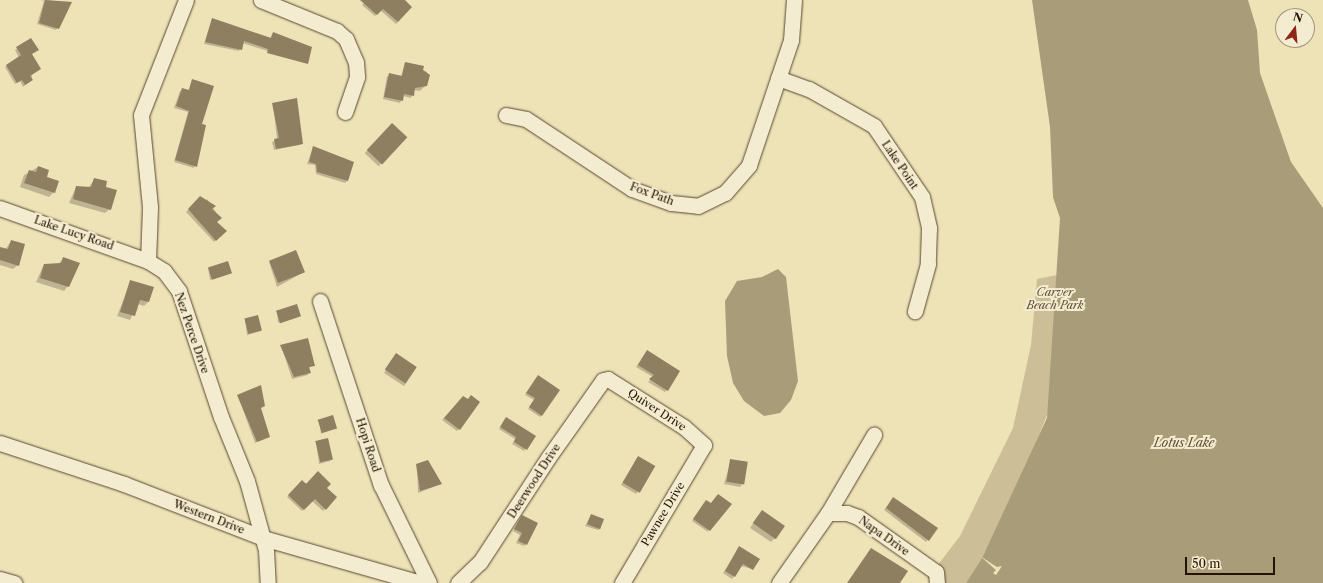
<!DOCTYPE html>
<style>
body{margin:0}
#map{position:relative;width:1323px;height:583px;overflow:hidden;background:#eee2b7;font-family:"Libre Caslon Text",serif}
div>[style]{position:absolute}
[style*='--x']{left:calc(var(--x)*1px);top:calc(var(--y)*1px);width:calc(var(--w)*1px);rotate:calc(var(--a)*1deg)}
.green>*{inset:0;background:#ccbf98}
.water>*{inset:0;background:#a99c79}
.pier>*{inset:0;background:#eee2b7}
.shadow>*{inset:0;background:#0003;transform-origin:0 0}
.building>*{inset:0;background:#8d7f60;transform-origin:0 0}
.roads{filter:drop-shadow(0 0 1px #56472e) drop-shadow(0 0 1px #56472e)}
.minor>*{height:15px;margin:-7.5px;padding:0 7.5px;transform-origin:7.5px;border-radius:7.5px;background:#f4ecd0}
span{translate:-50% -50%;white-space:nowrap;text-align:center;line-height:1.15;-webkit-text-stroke:4px #f4ecd0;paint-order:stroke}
.street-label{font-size:11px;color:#241301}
.park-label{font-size:11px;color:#5f4f36;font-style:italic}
.water-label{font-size:12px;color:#605137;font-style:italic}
.north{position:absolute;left:1275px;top:8px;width:40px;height:40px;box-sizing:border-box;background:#f4ecd0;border:1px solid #a1957d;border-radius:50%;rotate:16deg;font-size:11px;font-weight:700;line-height:16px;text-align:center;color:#241301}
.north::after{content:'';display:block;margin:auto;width:14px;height:18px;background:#8f2418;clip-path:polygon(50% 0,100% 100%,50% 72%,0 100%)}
.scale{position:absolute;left:1185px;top:557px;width:90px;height:18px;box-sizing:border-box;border:2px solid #241301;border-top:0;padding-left:5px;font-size:12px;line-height:14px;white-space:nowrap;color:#241301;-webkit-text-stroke:3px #f4ecd0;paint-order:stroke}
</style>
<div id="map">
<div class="green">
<i style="clip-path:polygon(1067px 273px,1052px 403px,1034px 447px,982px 558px,966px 583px,936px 583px,928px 578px,960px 536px,1013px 428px,1031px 345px,1037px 279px)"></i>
</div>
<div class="water">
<i style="clip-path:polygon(1032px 0,1248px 0,1257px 30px,1260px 73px,1291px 162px,1323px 208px,1323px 583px,966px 583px,982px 558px,1047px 418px,1060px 218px,1053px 197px,1050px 127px)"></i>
<i style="clip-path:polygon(778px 269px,786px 277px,798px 381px,791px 400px,780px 413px,764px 416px,744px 401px,733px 383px,727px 356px,725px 301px,737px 281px,762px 277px)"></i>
</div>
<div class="pier">
<i style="clip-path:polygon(980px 556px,997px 567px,1002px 566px,996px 575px,993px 573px,996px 570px)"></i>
</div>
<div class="shadow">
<i style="clip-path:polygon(41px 0,71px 2px,56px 30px,37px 24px,44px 1px)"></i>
<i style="clip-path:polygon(367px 0,403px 0,411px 7px,396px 24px,380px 10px,375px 16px,362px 5px)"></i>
<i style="clip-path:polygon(212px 19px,270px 38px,273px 33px,307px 63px,242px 43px,239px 51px,204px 44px)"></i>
<i style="clip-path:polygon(31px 39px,32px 80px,23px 87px,20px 81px,15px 84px,5px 67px,19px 58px,15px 50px)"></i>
<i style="clip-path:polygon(405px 63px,427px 72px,426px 85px,420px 91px,414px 90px,411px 98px,403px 96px,400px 103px,383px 99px,387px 76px,401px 76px)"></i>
<i style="clip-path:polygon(192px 81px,200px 124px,194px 168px,174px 162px,188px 112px,174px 108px,180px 91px,188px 91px)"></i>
<i style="clip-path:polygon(273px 104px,302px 143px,300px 145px,274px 150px,272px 142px,277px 139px)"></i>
<i style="left:392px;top:124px;width:19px;height:40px;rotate:43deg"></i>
<i style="clip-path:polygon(313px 147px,347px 181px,345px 183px,316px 174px,315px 165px,307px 164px)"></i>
<i style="clip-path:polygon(38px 167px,54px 192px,49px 197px,20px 187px,24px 175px)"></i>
<i style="clip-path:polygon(95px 179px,104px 187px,110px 209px,105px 213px,69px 203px,76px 187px,88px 188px)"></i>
<i style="clip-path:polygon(200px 198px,205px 202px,207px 199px,220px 218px,216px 222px,225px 231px,214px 242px,186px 212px)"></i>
<i style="clip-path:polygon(11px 241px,18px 265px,13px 269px,0 265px,0 248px,5px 250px)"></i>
<i style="clip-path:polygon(63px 259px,68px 286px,64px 291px,36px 282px,44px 264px,58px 264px)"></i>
<i style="clip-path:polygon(269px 262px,304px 272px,277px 287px)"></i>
<i style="clip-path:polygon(208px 268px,231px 273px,210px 280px)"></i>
<i style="clip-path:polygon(131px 281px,153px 288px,148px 302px,144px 306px,138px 304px,130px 320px,117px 316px)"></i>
<i style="clip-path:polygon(277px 310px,300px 316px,278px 323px)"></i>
<i style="clip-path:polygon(245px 320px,261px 331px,247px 335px)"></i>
<i style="clip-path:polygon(281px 345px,314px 365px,309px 368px,308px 375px,292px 379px)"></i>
<i style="clip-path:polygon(645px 353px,667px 390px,665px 392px,648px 382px,653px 377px,636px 367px)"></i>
<i style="clip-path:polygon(394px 357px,416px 368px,404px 386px,384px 373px)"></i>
<i style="clip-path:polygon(536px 378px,541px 416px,540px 417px,528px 409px,534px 400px,525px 395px)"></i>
<i style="clip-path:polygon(238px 396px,260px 408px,266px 438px,255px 443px)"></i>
<i style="clip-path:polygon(463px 397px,459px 429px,457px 431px,442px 420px)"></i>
<i style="clip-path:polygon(319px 420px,335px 428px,321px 434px)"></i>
<i style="clip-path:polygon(505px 420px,534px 436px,524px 451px,512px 444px,515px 439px,499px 429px)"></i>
<i style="clip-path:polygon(316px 442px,332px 459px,330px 461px,319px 464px)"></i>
<i style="clip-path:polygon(637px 459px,638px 492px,636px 494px,621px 485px)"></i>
<i style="clip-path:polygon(731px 460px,742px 485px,740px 487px,724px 484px)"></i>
<i style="clip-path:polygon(417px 465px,441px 484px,418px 493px)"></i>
<i style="clip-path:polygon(302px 482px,326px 488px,336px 497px,323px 511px,312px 501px,302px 511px,287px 497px)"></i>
<i style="clip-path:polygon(891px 501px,937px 528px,926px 542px,884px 510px)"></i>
<i style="clip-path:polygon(704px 503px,711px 504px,708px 532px,692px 521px)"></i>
<i style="clip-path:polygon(591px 515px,600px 528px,598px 530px,585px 526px)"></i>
<i style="clip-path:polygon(522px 516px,526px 544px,524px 546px,516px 543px,520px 535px,513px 531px)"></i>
<i style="clip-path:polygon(758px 516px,775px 538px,771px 542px,750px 528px)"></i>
<i style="clip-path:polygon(738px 550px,752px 569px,741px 566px,732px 579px,723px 573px)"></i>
</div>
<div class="building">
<i style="clip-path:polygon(45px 0,72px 2px,59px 29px,39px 23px)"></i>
<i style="clip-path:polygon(360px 0,405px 0,412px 7px,398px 22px,383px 9px,377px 15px)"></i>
<i style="clip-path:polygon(212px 18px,271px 38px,273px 32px,312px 47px,308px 64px,267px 53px,268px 49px,244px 41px,242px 50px,205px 42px)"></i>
<i style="clip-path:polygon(31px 38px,39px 50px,32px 54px,41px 69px,30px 76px,33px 80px,25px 85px,22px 80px,17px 83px,6px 65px,21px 55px,16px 47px)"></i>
<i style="clip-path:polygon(405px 62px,424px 66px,423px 70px,430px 75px,427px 86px,415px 88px,414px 96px,404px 94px,403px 101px,384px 97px,389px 73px,402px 76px)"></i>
<i style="clip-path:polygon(192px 79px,214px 86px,202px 124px,206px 125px,197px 167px,175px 160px,189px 111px,176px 106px,182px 88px,189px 90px)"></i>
<i style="clip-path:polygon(297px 98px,303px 144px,276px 149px,274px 139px,279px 138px,272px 103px)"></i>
<i style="left:392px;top:123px;width:21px;height:37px;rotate:43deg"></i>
<i style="clip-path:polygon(313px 146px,354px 162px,348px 181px,317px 172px,316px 164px,309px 162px)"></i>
<i style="clip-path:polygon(38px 166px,49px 170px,47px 177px,59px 181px,55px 193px,24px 183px,29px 170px,36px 172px)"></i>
<i style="clip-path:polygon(94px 178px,107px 181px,106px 187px,117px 190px,111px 210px,73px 199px,76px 186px,91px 187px)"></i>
<i style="clip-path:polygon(200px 196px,216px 206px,212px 209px,222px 218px,217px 222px,227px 231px,216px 241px,188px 209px)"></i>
<i style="clip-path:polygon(11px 240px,25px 244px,19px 266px,0 260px,0 247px,8px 249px)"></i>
<i style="left:296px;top:250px;width:24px;height:29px;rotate:68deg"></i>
<i style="clip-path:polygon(63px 257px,80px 263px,69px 287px,40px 278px,44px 264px,61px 263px)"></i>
<i style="left:228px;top:261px;width:13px;height:21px;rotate:72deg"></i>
<i style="clip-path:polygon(130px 280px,154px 287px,149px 302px,140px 300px,135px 316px,120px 312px)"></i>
<i style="left:297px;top:304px;width:13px;height:22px;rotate:72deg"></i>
<i style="left:258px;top:315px;width:16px;height:14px;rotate:76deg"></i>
<i style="clip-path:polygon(308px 338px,315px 366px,309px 367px,311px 373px,294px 377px,280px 345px)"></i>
<i style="clip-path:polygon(647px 350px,680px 371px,668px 391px,649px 379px,654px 375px,638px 365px)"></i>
<i style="left:396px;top:353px;width:25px;height:20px;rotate:34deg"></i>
<i style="clip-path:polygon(538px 375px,560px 390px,542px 416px,529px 407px,535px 398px,526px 393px)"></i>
<i style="clip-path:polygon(261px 385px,265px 406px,261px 408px,270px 437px,257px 442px,237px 395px)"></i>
<i style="clip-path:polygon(471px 395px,480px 402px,460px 430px,444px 418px,463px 396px,468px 399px)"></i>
<i style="left:333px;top:415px;width:14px;height:16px;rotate:73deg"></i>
<i style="clip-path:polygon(506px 417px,536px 436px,527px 450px,514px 442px,516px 437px,500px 427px)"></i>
<i style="left:328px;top:438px;width:22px;height:13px;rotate:77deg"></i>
<i style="left:638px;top:456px;width:20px;height:31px;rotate:30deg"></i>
<i style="left:730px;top:459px;width:18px;height:23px;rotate:9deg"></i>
<i style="clip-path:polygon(428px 460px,442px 484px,420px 491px,416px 464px)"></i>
<i style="clip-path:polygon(318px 471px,331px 484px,327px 488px,337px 497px,326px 510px,315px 499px,304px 510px,288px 495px,302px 480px,306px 484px)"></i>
<i style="clip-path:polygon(718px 494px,732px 504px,710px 531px,693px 519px,706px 500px,711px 503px)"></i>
<i style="clip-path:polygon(893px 497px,938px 528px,929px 541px,886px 508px)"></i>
<i style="left:762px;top:510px;width:28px;height:16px;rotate:35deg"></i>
<i style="left:591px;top:514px;width:14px;height:11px;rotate:21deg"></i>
<i style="clip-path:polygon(522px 515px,538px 523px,527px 545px,518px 541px,522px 533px,514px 529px)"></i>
<i style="clip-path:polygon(739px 546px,760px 559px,753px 570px,743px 564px,735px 577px,725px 571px)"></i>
<i style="clip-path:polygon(871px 548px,908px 571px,900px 583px,847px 583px)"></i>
</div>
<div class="roads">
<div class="minor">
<i style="--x:186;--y:0;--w:123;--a:111.4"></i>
<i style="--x:141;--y:115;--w:92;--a:84.4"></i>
<i style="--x:150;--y:207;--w:54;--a:92.1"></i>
<i style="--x:148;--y:261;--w:19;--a:32"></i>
<i style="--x:164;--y:271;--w:25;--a:53"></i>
<i style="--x:179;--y:291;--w:133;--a:71.6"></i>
<i style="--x:221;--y:417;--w:69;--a:67.9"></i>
<i style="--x:247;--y:481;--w:72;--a:74.6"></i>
<i style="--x:266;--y:550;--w:33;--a:87"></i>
<i style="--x:261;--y:0;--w:82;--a:22.2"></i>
<i style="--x:337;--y:31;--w:12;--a:42"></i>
<i style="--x:346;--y:39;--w:25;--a:67"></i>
<i style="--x:356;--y:62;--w:15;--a:86"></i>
<i style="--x:357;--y:77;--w:37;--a:109"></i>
<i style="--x:778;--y:78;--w:33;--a:20"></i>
<i style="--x:809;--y:89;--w:75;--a:29.6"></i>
<i style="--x:874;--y:126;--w:86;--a:55.9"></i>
<i style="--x:922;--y:197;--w:32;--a:77"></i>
<i style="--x:929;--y:228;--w:36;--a:92"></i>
<i style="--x:928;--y:264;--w:49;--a:105.5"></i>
<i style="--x:506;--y:115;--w:20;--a:11"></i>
<i style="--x:526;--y:119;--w:127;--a:33.4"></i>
<i style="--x:632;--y:189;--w:41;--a:19.7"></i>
<i style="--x:671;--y:203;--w:27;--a:6"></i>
<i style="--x:698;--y:206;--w:30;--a:-26"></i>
<i style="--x:725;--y:193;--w:37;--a:-49"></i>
<i style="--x:749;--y:165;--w:132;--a:-71.4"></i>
<i style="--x:791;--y:40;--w:40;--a:-85.7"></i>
<i style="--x:0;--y:208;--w:157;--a:19.7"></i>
<i style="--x:320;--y:301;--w:194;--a:71.7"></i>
<i style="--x:381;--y:485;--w:109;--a:63.9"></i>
<i style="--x:0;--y:443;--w:131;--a:18.3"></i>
<i style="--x:124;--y:484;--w:149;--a:21.2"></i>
<i style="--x:263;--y:538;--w:164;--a:15.9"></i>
<i style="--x:828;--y:513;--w:19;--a:0"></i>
<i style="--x:847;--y:513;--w:12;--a:20"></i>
<i style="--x:858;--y:517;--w:95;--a:35.2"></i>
<i style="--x:936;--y:572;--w:11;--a:85"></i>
<i style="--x:0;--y:579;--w:15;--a:16"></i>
<i style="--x:458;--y:583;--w:30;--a:-44"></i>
<i style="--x:480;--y:562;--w:124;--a:-56.8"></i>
<i style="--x:548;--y:458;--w:95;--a:-54.8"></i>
<i style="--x:603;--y:380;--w:5;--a:-11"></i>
<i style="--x:608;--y:379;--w:90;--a:32.3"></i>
<i style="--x:684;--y:427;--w:27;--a:42"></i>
<i style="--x:704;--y:445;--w:161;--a:120.7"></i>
<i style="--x:779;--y:583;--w:85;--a:-55"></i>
<i style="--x:828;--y:513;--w:91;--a:-59.5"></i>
</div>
</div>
<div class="street-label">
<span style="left:900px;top:165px;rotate:56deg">Lake Point</span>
<span style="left:652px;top:194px;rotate:20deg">Fox Path</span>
<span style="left:74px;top:233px;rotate:19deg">Lake Lucy Road</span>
<span style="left:192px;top:333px;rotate:71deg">Nez Perce Drive</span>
<span style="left:657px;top:410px;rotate:33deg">Quiver Drive</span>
<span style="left:368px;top:445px;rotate:72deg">Hopi Road</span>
<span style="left:534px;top:481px;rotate:-57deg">Deerwood Drive</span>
<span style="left:663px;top:514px;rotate:-59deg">Pawnee Drive</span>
<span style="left:209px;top:517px;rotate:21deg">Western Drive</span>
<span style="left:884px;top:536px;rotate:35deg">Napa Drive</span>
</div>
<div class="park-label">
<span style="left:1055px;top:299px">Carver<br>Beach Park</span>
</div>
<div class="water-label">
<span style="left:1184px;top:443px">Lotus Lake</span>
</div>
<div class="north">N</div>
<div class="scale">50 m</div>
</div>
